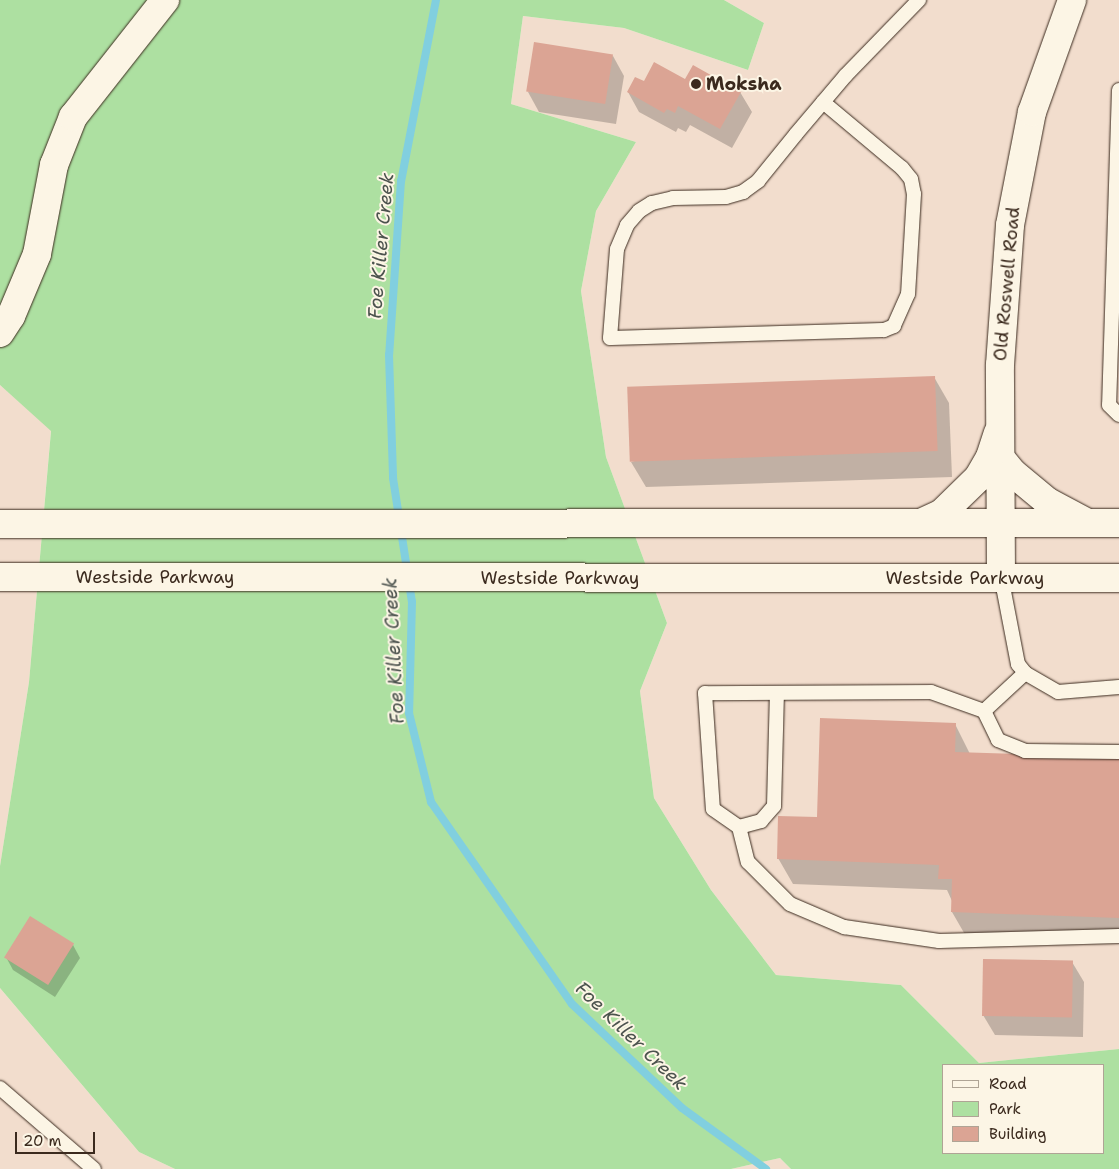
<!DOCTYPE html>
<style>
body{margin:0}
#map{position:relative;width:1119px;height:1169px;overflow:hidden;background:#fcf5e5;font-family:"Shantell Sans",sans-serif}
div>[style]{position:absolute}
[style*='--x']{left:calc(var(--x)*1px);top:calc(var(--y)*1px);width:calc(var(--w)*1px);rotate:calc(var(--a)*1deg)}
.built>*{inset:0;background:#f2ddcd}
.green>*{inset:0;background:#ade0a1}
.shadow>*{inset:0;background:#0003}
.stream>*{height:8px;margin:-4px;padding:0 4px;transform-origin:4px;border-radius:4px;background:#81cfdf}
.building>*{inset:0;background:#dba494;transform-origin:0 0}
.roads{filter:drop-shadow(0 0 1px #3b2a1e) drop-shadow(0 0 1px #3b2a1e)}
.service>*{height:14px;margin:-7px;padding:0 7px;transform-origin:7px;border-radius:7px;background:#fcf5e5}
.minor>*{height:28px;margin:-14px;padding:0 14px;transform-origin:14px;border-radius:14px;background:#fcf5e5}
.tertiary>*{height:28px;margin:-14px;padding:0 14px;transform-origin:14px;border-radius:14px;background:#fcf5e5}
.secondary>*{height:28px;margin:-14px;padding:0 14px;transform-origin:14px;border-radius:14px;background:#fcf5e5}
.dots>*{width:14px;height:14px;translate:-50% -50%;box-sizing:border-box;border:2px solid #fcf5e5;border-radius:50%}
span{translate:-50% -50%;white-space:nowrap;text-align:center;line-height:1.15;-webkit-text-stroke:4px #fcf5e5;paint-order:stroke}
.poi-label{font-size:18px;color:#3b2a1e;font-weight:700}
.left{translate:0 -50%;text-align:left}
.street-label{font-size:18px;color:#3b2a1e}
.water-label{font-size:19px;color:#4c534e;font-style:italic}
.legend{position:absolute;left:942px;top:1064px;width:162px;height:90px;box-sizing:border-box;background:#fcf5e5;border:1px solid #afa495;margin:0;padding:6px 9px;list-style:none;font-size:15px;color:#3b2a1e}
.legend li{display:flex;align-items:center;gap:10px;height:25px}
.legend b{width:25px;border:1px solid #afa495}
.scale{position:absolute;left:15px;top:1132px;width:80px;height:22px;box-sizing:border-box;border:2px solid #3b2a1e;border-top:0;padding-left:6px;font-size:15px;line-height:18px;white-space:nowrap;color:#3b2a1e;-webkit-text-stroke:4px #fcf5e5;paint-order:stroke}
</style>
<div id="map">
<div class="built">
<i style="clip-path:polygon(724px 0,1119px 0,1119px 1049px,979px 1063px,901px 985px,776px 975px,711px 890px,654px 798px,640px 691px,667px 623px,606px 457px,581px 291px,596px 211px,636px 142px,511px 104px,523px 16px,624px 28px,748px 70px,764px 23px)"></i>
<i style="clip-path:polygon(0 385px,51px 430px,29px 682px,0 866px)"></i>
<i style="clip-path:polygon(0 988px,139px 1152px,175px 1169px,0 1169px)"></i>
<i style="clip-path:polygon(780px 1158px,791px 1169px,731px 1169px)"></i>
</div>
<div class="green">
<i style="clip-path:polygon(evenodd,0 0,724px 0,764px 23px,748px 70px,624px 28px,523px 16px,511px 104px,636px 142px,596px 211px,581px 291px,606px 457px,667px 623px,640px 691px,654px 798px,711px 890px,776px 975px,901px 985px,979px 1063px,1119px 1049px,1119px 1169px,791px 1169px,780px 1158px,731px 1169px,175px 1169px,139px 1152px,0 988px,0 866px,29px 682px,51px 431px,0 385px,0 0,943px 1065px,1103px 1065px,1103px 1153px,943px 1153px,943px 1065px)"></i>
</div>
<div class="shadow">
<i style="clip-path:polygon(613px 56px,624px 76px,616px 124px,539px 112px,528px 92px)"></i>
<i style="clip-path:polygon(685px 81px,740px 92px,752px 112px,732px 148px,690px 125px,686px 132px,678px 128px,676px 132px,639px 112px,628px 92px,644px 83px)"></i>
<i style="clip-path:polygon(934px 377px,949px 403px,952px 477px,646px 487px,631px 462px)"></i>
<i style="clip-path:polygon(955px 724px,970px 754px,1119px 758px,1119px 943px,967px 938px,952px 912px,952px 901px,947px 890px,793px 884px,778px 858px,818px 818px)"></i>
<i style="clip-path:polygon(73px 945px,80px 958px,55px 997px,13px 970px,6px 957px)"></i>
<i style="clip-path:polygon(1072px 962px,1084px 982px,1083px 1037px,995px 1035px,983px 1015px)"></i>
</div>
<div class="stream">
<i style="--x:436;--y:0;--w:184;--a:100.9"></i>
<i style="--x:401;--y:181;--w:174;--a:93.9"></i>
<i style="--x:389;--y:355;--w:123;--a:88.1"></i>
<i style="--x:393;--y:478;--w:125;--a:81.3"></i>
<i style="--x:412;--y:602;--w:111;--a:91.5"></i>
<i style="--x:409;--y:713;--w:92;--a:76.1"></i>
<i style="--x:431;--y:802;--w:246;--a:55.1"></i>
<i style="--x:572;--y:1004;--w:151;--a:43.4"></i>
<i style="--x:682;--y:1108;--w:104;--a:36"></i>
</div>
<div class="building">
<i style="left:534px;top:42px;width:80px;height:50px;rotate:9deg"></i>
<i style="clip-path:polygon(654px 62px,685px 79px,693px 65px,741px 92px,720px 129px,678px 106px,675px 113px,667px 109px,664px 113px,627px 92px,635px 77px,644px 81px)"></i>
<i style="left:935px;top:376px;width:75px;height:308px;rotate:88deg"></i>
<i style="clip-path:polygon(820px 718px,956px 723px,955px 752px,1119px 757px,1119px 918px,951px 912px,952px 879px,938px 879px,939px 865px,777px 859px,778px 816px,817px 817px)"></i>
<i style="left:30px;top:916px;width:52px;height:49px;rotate:32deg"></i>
<i style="left:983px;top:959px;width:90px;height:57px;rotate:1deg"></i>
</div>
<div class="roads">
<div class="service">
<i style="--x:1119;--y:90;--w:315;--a:91.8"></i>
<i style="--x:1109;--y:405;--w:14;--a:45"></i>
<i style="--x:823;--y:102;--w:103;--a:39.9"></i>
<i style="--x:902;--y:168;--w:14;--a:51"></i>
<i style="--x:911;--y:179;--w:15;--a:79"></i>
<i style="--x:914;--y:194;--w:100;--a:93.4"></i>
<i style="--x:908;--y:294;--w:35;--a:114"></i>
<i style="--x:894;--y:326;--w:11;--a:158"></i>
<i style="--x:884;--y:330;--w:274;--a:178.3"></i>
<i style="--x:610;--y:338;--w:89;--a:-85.5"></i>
<i style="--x:617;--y:249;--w:26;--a:-67"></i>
<i style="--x:627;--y:225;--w:18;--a:-49"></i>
<i style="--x:639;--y:211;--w:15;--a:-32"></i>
<i style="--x:652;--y:203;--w:22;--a:-13"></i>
<i style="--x:673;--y:198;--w:53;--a:-1.1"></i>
<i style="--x:726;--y:197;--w:18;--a:-16"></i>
<i style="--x:743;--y:192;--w:19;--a:-36"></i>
<i style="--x:758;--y:181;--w:60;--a:-51"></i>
<i style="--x:796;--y:134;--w:77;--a:-49.7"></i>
<i style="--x:846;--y:75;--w:105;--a:-45.8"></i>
<i style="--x:1001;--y:576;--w:90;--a:79.1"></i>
<i style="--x:1018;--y:664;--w:11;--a:52"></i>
<i style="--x:1025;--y:673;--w:38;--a:30"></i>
<i style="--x:1058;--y:692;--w:61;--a:-4.7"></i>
<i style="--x:1025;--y:673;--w:56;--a:137.2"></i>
<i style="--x:984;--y:711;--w:56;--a:-160.3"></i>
<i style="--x:931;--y:692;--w:226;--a:179.7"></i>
<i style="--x:705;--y:693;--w:116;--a:86.1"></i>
<i style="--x:713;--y:809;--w:32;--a:35"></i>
<i style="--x:739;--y:827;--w:36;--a:76"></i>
<i style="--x:748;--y:862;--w:59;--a:45"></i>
<i style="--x:790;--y:904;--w:59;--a:23.1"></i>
<i style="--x:844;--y:927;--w:96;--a:8.4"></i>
<i style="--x:939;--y:941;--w:180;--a:-1.6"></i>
<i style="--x:984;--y:711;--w:32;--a:64"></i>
<i style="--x:998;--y:740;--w:29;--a:22"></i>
<i style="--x:1025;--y:751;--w:94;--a:0.6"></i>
<i style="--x:739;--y:827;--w:23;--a:-15"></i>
<i style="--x:761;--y:821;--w:20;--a:-49"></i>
<i style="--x:774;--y:806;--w:112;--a:-88.5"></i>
<i style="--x:0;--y:1088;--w:124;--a:40.8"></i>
</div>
<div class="minor">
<i style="--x:0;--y:333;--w:20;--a:-57"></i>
<i style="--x:11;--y:316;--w:67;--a:-67.2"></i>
<i style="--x:37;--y:254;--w:91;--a:-79.2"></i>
<i style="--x:54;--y:165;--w:52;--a:-68.4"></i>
<i style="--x:73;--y:117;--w:149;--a:-51.8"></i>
</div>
<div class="tertiary">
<i style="--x:1001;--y:576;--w:211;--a:-90.3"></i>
<i style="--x:1000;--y:365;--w:140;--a:-85.9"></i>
<i style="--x:1010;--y:225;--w:115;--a:-79"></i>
<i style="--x:1032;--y:112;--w:119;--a:-70.3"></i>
</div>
<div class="secondary">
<i style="--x:999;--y:456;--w:22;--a:51"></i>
<i style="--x:1013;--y:473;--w:45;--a:39.6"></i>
<i style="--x:1048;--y:502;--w:43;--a:27.8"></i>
<i style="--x:923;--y:522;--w:21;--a:-25"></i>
<i style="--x:942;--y:513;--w:50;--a:-44.2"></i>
<i style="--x:978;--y:478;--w:24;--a:-60"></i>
<i style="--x:990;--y:457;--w:25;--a:-72"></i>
<i style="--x:0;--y:524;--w:1119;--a:-0.05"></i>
<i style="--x:0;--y:577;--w:1119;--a:0.05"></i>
</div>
</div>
<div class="dots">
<i style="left:696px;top:84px;background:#3b2a1e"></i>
</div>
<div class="poi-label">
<span class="left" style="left:706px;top:84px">Moksha</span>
</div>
<div class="street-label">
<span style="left:1007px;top:284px;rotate:-85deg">Old Roswell Road</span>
<span style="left:155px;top:577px">Westside Parkway</span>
<span style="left:560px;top:578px">Westside Parkway</span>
<span style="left:965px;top:578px">Westside Parkway</span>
</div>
<div class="water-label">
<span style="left:381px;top:246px;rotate:-85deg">Foe Killer Creek</span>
<span style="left:394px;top:651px;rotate:-93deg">Foe Killer Creek</span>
<span style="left:631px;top:1036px;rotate:44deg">Foe Killer Creek</span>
</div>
<ul class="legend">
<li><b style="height:6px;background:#fcf5e5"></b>Road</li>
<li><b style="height:14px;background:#ade0a1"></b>Park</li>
<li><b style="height:14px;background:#dba494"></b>Building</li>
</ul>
<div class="scale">20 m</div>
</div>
